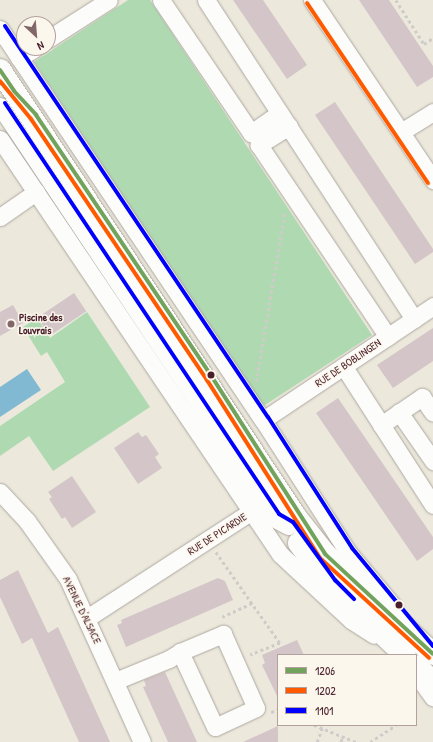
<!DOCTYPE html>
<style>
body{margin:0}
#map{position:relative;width:433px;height:742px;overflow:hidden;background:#ece9dc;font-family:"Patrick Hand",sans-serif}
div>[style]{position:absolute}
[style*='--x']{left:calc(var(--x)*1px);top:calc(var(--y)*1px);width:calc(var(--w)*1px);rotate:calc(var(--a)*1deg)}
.green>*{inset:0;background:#afdab1}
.water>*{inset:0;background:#81b8d2}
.building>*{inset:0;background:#d3c5c8;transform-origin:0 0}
.path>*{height:2.5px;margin-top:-1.25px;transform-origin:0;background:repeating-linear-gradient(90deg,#cfcbc9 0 3px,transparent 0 6px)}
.roads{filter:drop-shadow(0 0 1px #aea7a1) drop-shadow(0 0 1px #aea7a1)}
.minor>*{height:17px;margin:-8.5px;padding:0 8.5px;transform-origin:8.5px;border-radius:8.5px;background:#fcfcfa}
.major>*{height:22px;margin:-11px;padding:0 11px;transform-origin:11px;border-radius:11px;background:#fcfcfa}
.bus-1>*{height:4px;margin:-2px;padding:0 2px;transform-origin:2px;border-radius:2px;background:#71a35d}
.bus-2>*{height:4px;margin:-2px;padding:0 2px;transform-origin:2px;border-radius:2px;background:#ff5a00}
.bus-3>*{height:4px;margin:-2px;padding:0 2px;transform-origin:2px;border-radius:2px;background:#00f}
.dots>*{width:11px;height:11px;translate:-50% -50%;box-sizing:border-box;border:2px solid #fbf7ec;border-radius:50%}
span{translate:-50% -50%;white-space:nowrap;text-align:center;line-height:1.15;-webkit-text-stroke:3px #fbf7ec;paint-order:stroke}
.poi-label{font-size:11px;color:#4a1f2b;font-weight:700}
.left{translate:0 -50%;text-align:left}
.street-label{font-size:11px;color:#4a1f2b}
.legend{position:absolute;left:277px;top:654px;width:140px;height:72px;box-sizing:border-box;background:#fbf7ec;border:1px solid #b4a19f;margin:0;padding:5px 7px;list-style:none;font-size:12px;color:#4a1f2b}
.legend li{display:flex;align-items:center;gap:8px;height:20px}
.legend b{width:20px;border:1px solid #b4a19f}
.north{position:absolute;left:16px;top:16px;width:40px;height:40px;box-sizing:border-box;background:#fbf7ec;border:1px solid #b4a19f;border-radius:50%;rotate:154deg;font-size:11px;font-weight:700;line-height:16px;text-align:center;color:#4a1f2b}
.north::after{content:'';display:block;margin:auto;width:14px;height:18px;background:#836669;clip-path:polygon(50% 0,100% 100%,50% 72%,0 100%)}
</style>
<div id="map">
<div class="green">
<i style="clip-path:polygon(128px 0,150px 0,372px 335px,262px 407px,34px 62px)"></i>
<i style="clip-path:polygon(87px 312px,150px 407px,53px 471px,29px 436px,0 456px,0 426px,65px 382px,47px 352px,41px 356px,23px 327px,37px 318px,50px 338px)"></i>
</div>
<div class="water">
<i style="clip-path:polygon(27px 369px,41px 390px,0 417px,0 387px)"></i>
</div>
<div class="building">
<i style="clip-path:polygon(233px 0,263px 0,307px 65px,287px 79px)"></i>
<i style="clip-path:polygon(359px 0,389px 0,433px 66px,433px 77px,417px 87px)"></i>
<i style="clip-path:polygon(335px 102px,433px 249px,433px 252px,415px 264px,315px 115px)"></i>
<i style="left:74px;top:293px;width:22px;height:44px;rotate:56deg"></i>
<i style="clip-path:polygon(13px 305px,23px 323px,0 336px,0 312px)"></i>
<i style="clip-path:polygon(433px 328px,433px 361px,393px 388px,377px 365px)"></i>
<i style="clip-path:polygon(338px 398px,433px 537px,433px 549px,417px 561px,316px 413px)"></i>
<i style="clip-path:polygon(138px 432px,142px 437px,146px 435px,159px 454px,155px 457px,162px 468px,138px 484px,114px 448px)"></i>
<i style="clip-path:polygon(72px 476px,96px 512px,72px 528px,65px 517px,62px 519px,49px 499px,52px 497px,48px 492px)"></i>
<i style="clip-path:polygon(18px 570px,48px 633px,58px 627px,110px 742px,79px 742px,32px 638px,22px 644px,0 597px,0 580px)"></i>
<i style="clip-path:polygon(218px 578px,225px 581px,233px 600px,126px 647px,117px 625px,122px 623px,121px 620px)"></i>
<i style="clip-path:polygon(297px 640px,304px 655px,278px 655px,278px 698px,262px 665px,265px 663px,262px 655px)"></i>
<i style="clip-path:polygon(165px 672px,197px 742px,168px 742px,143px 687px,146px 686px,144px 680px)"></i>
<i style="clip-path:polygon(278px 726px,278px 742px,243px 742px)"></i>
</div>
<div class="path">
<i style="--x:396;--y:0;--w:52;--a:57.5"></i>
<i style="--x:424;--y:44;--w:11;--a:-34"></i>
<i style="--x:256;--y:382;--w:173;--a:-80.4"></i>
<i style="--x:216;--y:552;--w:111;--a:54.9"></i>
<i style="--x:280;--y:643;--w:32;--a:158"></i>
<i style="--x:222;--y:617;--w:33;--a:-25"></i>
<i style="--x:271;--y:712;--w:7;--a:-16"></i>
<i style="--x:314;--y:725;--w:45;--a:22"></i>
<i style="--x:317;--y:742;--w:15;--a:-70"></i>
<i style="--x:341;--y:742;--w:6;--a:-81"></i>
<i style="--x:370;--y:742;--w:31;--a:-33"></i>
</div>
<div class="roads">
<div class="minor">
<i style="--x:161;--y:0;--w:161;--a:55.9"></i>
<i style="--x:251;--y:133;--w:35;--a:-35"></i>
<i style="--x:206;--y:0;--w:381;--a:56.9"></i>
<i style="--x:312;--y:0;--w:217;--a:56.1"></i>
<i style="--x:0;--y:29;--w:471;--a:56.1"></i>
<i style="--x:263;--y:420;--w:156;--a:57.3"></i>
<i style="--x:347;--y:551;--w:73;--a:50"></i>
<i style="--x:48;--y:39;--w:72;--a:-32.6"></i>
<i style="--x:19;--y:58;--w:19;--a:-32"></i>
<i style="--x:0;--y:106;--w:496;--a:56.3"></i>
<i style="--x:275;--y:519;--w:15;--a:28"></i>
<i style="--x:289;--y:126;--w:36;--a:148"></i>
<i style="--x:259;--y:145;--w:231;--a:56.1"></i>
<i style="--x:401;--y:132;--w:38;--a:-32"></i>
<i style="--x:0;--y:139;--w:501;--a:55.99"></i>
<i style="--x:280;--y:554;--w:97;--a:42.9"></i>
<i style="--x:351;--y:620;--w:27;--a:33"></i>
<i style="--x:0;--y:217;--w:44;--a:-34.8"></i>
<i style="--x:344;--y:367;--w:164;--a:57.2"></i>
<i style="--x:399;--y:412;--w:60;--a:55.2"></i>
<i style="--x:263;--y:420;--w:205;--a:-33.8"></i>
<i style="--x:381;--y:425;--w:50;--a:-34.3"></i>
<i style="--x:422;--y:397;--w:19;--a:55"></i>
<i style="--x:0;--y:492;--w:40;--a:47"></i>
<i style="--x:27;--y:521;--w:71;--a:54.7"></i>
<i style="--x:68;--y:579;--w:179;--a:65.6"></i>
<i style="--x:87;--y:618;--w:194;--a:-33"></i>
<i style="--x:416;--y:674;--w:29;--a:54"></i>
<i style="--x:115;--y:681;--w:58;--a:-22.2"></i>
<i style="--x:169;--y:659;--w:13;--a:-32"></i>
<i style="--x:180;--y:652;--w:47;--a:-22.7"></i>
<i style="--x:223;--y:634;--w:81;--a:66"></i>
<i style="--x:256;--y:708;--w:45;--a:155.1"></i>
<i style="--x:215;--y:727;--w:83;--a:-115"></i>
</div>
<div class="major">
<i style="--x:0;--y:70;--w:535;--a:56.52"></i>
<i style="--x:295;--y:516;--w:48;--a:51.7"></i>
<i style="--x:325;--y:554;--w:147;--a:42.8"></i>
<i style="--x:299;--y:543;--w:51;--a:52.9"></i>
<i style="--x:330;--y:584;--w:103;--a:43.4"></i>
<i style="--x:416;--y:666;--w:23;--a:43"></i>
</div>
</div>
<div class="bus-1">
<i style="--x:0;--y:70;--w:25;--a:56"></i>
<i style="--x:14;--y:91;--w:33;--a:47"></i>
<i style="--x:36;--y:115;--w:316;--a:56.1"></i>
<i style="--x:212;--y:377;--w:210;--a:57.4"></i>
<i style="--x:325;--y:554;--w:147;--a:42.8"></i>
</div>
<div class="bus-2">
<i style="--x:307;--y:3;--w:217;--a:56.1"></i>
<i style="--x:0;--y:81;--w:49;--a:50.8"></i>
<i style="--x:31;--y:119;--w:315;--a:56"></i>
<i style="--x:207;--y:380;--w:211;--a:57.6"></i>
<i style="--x:320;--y:558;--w:148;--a:42.5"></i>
</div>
<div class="bus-3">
<i style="--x:5;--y:26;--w:471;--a:56.1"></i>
<i style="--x:268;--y:417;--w:156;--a:57.3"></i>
<i style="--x:352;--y:548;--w:127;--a:50.4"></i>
<i style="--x:5;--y:103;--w:494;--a:56.3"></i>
<i style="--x:279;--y:514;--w:16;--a:30"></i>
<i style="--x:293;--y:522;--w:72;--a:54.1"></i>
<i style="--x:335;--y:580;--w:27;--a:45"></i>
</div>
<div class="dots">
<i style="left:11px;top:324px;background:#836669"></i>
<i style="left:211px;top:375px;background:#4a1f2b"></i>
<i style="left:399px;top:605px;background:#4a1f2b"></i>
</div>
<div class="poi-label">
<span class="left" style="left:19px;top:324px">Piscine des<br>Louvrais</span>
</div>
<div class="street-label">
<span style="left:348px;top:363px;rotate:-34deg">RUE DE BOBLINGEN</span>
<span style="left:217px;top:534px;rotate:-33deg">RUE DE PICARDIE</span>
<span style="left:82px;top:610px;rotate:64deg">AVENUE D'ALSACE</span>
</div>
<ul class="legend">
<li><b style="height:5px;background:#71a35d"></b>1206</li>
<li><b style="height:5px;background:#ff5a00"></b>1202</li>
<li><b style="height:5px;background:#00f"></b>1101</li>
</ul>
<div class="north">N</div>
</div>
